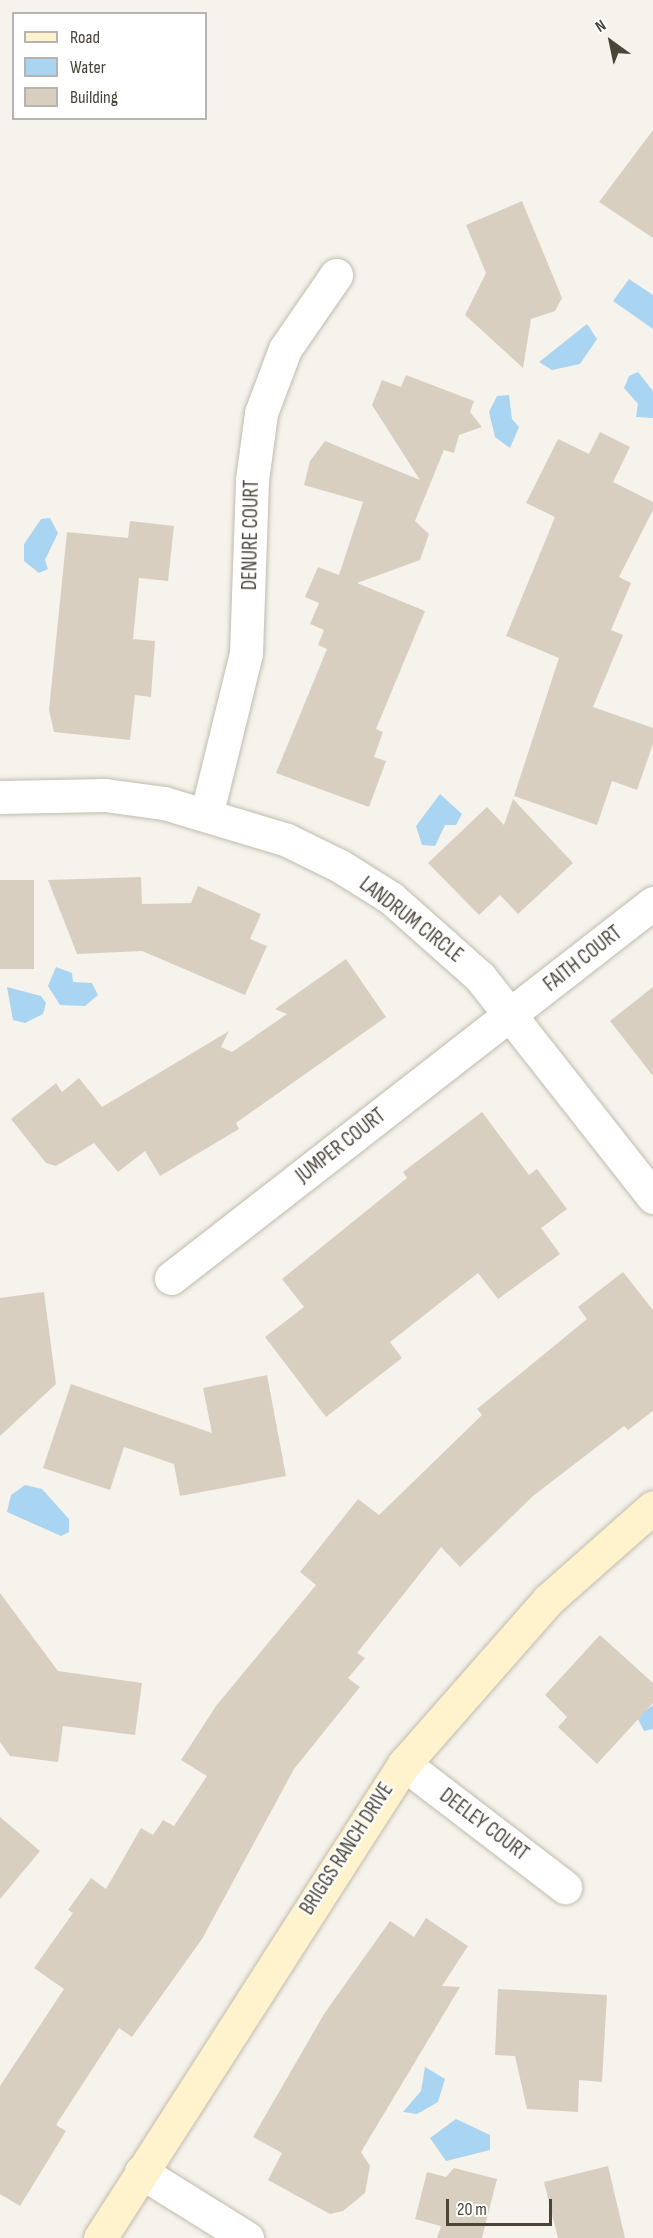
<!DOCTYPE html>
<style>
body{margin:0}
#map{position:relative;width:653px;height:2238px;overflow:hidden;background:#f6f3ec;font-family:"Sofia Sans Condensed",sans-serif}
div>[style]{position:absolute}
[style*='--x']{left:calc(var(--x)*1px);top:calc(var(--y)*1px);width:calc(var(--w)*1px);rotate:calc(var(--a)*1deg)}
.water>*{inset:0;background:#a9d4f2}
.building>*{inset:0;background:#d8cfc1;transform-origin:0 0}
.roads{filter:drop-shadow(0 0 2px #c2bbae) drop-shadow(0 0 2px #c2bbae)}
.street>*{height:33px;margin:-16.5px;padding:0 16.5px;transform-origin:16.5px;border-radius:16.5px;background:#fff}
.secondary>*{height:33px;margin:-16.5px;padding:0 16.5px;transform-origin:16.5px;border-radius:16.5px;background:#fff3cd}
span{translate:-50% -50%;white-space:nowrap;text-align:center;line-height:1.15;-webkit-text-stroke:4.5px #fff;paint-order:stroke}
.street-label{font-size:21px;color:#4b4439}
.legend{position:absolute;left:12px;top:12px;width:195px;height:108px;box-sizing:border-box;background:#fff;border:2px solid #b7b4b0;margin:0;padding:8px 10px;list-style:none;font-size:18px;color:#4b4439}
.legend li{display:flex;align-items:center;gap:12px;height:30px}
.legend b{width:30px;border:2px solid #b7b4b0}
.north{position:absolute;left:581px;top:12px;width:60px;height:60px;-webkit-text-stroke:4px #fff;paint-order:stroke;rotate:327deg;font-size:16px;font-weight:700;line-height:24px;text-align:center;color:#4b4439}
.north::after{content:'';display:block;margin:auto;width:21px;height:27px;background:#4b4439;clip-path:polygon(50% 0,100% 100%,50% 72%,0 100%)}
.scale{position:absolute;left:446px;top:2199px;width:106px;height:27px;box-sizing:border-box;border:3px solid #4b4439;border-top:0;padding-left:8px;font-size:18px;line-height:21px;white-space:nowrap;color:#4b4439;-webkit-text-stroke:4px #fff;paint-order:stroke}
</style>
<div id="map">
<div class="water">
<i style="clip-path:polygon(629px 279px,653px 295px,653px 329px,613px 301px)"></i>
<i style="clip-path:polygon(587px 324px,597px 339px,580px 364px,552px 370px,539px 362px)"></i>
<i style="clip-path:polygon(638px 372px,653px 391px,653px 418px,636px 417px,638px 404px,624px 388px,629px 376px)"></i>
<i style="clip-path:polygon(509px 395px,512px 419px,519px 427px,510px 448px,495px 437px,489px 412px,497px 396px)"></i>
<i style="clip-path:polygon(50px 518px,58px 533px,45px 560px,48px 569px,39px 573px,24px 561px,24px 544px,41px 519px)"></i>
<i style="clip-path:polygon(440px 794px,462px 814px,456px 825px,445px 825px,435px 846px,422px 845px,416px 826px)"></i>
<i style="clip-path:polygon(56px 967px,72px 973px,73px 982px,92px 983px,98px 995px,85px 1006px,60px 1005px,48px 986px)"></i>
<i style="clip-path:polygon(7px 987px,41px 996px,46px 1003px,43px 1014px,25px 1023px,13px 1020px)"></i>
<i style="clip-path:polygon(25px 1485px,42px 1489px,69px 1519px,69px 1532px,61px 1536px,7px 1512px,11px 1495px)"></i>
<i style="clip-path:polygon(653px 1705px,653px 1729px,644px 1731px,637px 1717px)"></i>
<i style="clip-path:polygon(425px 2067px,445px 2079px,438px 2102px,417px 2114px,403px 2112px,421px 2091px)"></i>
<i style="clip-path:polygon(456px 2119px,490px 2135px,490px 2150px,446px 2161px,430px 2138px)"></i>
</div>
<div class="building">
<i style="clip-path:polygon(653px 130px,653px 238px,599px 202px)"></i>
<i style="clip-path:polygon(522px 201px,562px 298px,555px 311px,531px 319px,523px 368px,465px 315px,486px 273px,466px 225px)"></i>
<i style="clip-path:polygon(406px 375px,474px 401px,470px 412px,482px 427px,459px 435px,454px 453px,444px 450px,415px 521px,429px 534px,420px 560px,357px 583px,425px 611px,376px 729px,383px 732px,374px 757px,386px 761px,369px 807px,276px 773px,327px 649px,318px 645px,324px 630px,310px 624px,319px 603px,305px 597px,318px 567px,339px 575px,363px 502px,304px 485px,310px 461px,325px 441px,420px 480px,372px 405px,382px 380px,401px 387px)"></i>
<i style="clip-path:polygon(600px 432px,630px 447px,613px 482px,653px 502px,653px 510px,619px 577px,631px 583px,611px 630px,623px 635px,593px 707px,653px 728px,653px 744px,637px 790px,612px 781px,597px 825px,514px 796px,559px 658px,506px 636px,555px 517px,526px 503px,558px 439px,589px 454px)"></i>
<i style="clip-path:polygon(130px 521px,174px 526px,168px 581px,139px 578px,133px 639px,155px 641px,151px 697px,135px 695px,130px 740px,54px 732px,49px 710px,67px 532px,128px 538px)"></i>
<i style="clip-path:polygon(513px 799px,573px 863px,518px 914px,500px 895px,479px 915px,428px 863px,487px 807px,504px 825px)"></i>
<i style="clip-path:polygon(141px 877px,142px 904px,191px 903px,198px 886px,261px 914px,250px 939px,267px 946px,245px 995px,142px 951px,77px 954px,48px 880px)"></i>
<i style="left:0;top:880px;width:34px;height:89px"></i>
<i style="clip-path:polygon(346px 959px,386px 1017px,236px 1123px,239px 1129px,160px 1176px,145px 1151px,118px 1172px,94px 1143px,56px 1166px,46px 1163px,11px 1119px,56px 1083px,62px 1092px,79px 1078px,102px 1107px,229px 1031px,221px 1047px,232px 1052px,287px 1014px,275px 1009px)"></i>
<i style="clip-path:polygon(653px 987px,653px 1076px,610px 1021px)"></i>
<i style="clip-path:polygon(482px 1112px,529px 1175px,537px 1169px,567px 1209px,541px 1228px,560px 1254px,498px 1299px,478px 1273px,390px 1342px,402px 1358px,326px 1417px,265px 1337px,304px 1307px,282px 1279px,407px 1178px,403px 1172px)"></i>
<i style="clip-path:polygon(623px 1272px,653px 1310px,653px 1411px,628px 1430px,624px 1426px,533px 1496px,460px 1567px,441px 1547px,357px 1653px,365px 1658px,348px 1678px,360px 1687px,294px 1769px,202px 1939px,132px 2037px,119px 2028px,56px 2125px,66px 2131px,20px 2206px,0 2194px,0 2086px,64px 1989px,34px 1968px,73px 1913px,68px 1910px,91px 1878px,106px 1889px,141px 1828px,153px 1835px,163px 1820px,174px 1826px,207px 1776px,181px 1760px,216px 1706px,316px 1585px,300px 1572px,358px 1499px,379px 1515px,482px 1415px,477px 1409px,587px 1319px,578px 1307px)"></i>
<i style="clip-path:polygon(44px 1292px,56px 1384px,0 1436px,0 1298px)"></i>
<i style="clip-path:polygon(267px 1375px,286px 1476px,180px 1496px,174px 1464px,124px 1447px,110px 1490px,43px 1468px,71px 1384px,212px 1433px,203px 1388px)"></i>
<i style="clip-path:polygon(0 1593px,58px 1671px,142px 1683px,135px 1735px,63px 1726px,58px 1762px,10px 1756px,0 1742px)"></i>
<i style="clip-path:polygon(600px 1635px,653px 1683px,653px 1703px,597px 1764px,558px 1727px,567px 1717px,545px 1695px)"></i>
<i style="clip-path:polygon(0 1817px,40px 1851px,0 1899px)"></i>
<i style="clip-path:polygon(426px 1918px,468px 1946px,442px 1986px,460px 1987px,361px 2152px,370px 2166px,365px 2193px,343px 2211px,330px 2214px,268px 2180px,282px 2153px,253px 2137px,324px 2014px,390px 1921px,414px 1937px)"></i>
<i style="clip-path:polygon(498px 1989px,607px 1995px,602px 2082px,579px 2080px,578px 2112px,527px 2109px,515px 2056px,495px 2055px)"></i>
<i style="clip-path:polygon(608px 2166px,625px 2238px,558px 2238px,544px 2182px)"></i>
<i style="clip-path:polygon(454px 2168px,497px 2179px,482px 2238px,437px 2238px,441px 2226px,415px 2219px,427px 2172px,446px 2177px)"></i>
</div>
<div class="roads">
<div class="street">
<i style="--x:0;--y:797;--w:105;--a:-1.1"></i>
<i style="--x:105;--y:795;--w:60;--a:7.7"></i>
<i style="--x:164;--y:803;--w:128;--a:16.7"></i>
<i style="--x:287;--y:840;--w:59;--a:26.1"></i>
<i style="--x:340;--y:866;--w:60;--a:32.1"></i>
<i style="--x:391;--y:898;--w:119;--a:41.6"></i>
<i style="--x:480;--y:977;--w:280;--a:51.8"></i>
<i style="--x:207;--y:812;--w:164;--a:-76.2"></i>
<i style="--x:246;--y:653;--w:173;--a:-88"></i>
<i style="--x:252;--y:480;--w:68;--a:-82.3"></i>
<i style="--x:261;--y:413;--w:68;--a:-69.4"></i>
<i style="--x:285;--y:349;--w:90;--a:-55.4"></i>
<i style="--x:171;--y:1278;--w:611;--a:-37.88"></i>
<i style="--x:404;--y:1764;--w:203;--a:37.4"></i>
<i style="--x:141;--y:2172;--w:125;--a:31.9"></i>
</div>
<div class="secondary">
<i style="--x:100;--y:2238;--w:563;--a:-57.33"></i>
<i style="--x:404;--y:1764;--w:218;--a:-48.7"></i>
<i style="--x:548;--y:1600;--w:140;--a:-41.5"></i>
</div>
</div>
<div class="street-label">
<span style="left:251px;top:535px;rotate:-89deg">DENURE COURT</span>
<span style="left:411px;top:920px;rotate:38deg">LANDRUM CIRCLE</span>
<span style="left:583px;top:959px;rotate:-38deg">FAITH COURT</span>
<span style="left:341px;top:1146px;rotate:-38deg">JUMPER COURT</span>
<span style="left:484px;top:1825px;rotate:37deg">DEELEY COURT</span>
<span style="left:347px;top:1849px;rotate:-57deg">BRIGGS RANCH DRIVE</span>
</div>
<ul class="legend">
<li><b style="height:8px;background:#fff3cd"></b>Road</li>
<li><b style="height:16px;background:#a9d4f2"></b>Water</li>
<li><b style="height:16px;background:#d8cfc1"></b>Building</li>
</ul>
<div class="north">N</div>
<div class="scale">20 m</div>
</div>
